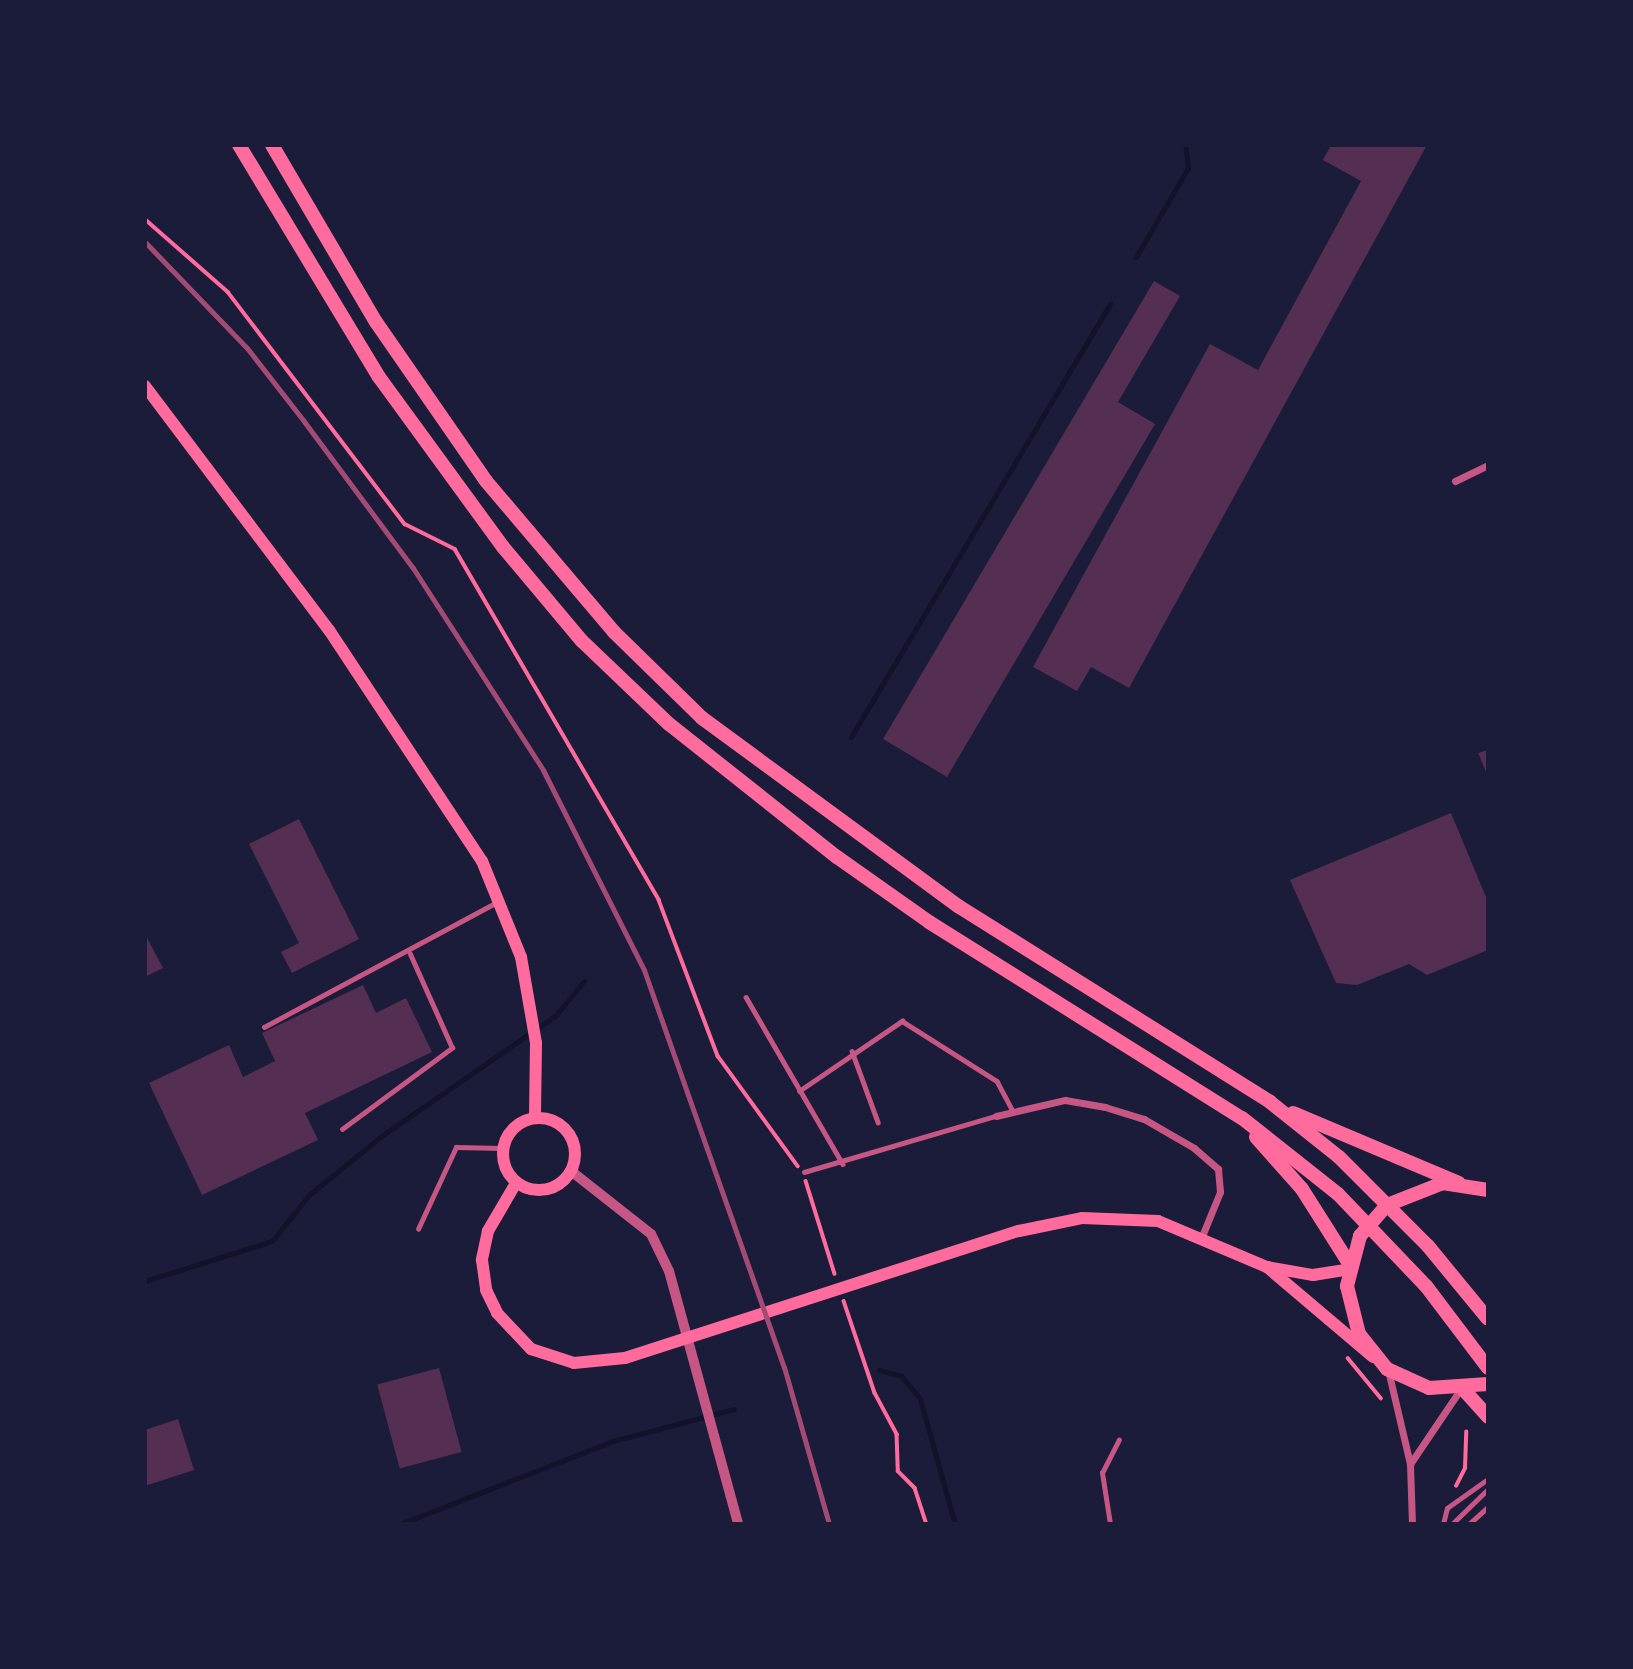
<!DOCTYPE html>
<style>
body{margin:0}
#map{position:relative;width:1633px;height:1669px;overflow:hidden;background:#1b1b3a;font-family:"Source Sans 3",sans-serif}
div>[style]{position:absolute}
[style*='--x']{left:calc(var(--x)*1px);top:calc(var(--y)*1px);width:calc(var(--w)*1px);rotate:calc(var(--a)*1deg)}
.stream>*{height:5px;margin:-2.5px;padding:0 2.5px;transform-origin:2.5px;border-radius:2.5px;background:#12122b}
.building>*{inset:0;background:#542f53;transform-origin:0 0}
.path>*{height:3.5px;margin:-1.75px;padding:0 1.75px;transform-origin:1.75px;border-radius:1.75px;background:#ff6b9d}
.service>*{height:4.5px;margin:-2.25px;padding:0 2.25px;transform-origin:2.25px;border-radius:2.25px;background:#c65784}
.minor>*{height:7px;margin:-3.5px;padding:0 3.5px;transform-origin:3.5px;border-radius:3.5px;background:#c65784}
.tertiary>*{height:10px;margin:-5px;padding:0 5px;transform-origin:5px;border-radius:5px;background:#c65784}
.secondary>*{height:12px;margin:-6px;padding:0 6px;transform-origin:6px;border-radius:6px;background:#ff6b9d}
.secondary>.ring{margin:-6px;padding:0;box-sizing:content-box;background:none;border:12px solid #ff6b9d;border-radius:50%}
.primary>*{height:14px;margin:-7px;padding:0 7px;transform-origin:7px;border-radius:7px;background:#ff6b9d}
.trunk>*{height:14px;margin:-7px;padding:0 7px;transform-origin:7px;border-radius:7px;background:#ff6b9d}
.rail>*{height:5px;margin:-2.5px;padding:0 2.5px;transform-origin:2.5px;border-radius:2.5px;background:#a44b75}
span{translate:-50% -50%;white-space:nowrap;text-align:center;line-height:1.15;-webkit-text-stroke:7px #1b1b3a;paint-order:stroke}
.frame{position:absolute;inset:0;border:147px solid #1b1b3a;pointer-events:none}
</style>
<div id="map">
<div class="stream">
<i style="--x:1136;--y:257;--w:103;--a:-59.7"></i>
<i style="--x:1188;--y:168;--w:23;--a:-97"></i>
<i style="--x:851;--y:737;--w:505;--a:-59.11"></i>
<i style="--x:145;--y:1281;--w:133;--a:-17.5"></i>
<i style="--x:272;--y:1241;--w:59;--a:-51.2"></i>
<i style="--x:309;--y:1195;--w:92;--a:-39.2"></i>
<i style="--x:380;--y:1137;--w:214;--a:-34.7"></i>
<i style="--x:556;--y:1015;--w:44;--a:-50.5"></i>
<i style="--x:879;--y:1370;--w:23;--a:15"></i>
<i style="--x:901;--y:1376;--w:30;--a:50"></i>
<i style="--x:920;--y:1399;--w:130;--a:74.4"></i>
<i style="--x:400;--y:1524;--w:229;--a:-21.3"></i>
<i style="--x:613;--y:1441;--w:125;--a:-14.8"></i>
</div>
<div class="building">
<i style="clip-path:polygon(1331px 145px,1427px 145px,1129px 688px,1091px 667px,1077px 691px,1033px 667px,1210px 344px,1258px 370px,1361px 181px,1323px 160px)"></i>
<i style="clip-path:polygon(1154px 281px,1180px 296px,1118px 402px,1155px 424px,947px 777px,883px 739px)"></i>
<i style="clip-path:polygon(1488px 750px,1488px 776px,1478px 753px)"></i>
<i style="clip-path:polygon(1451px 813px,1488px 902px,1488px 950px,1427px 975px,1409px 964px,1357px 985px,1336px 983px,1290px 880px)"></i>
<i style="clip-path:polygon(299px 819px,359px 939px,292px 973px,281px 952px,299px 943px,249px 844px)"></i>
<i style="clip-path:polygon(145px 934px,163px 968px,145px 977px)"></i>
<i style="clip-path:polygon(363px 985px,376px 1013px,406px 998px,432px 1052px,305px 1113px,318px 1140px,202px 1195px,149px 1083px,229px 1045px,243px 1077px,275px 1061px,262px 1033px)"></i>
<i style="left:439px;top:1368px;width:87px;height:64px;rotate:75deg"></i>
<i style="clip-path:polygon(178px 1419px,194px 1470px,145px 1486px,145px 1430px)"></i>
</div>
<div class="path">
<i style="--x:145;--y:219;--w:111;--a:41.3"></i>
<i style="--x:228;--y:292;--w:292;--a:52.7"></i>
<i style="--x:405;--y:524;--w:56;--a:26.6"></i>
<i style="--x:455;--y:549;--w:406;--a:59.8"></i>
<i style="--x:659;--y:900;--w:167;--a:69.3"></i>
<i style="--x:718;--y:1056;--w:136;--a:54"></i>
<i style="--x:806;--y:1181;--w:97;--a:72.7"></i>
<i style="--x:844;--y:1301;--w:97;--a:71.4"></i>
<i style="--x:875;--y:1393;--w:47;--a:61.8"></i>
<i style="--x:897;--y:1434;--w:37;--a:88"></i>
<i style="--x:898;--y:1471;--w:24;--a:45"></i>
<i style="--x:915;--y:1488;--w:38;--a:72"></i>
<i style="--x:1348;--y:1358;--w:52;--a:50.5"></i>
<i style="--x:1456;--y:1486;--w:20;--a:-63"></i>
<i style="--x:1465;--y:1468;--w:36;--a:-88"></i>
</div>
<div class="service">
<i style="--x:746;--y:997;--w:193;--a:59.9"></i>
<i style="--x:264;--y:1027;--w:264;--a:-28.2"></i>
<i style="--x:852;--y:1051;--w:76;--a:69.9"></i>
<i style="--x:799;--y:1091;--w:125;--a:-34.2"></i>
<i style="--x:902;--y:1021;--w:112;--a:32.3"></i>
<i style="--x:997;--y:1081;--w:34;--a:62"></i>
<i style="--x:342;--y:1129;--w:137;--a:-36.4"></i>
<i style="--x:452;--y:1048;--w:103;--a:-114.1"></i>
<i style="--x:804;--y:1172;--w:200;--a:-16.3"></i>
<i style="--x:418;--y:1229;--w:90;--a:-65.1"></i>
<i style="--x:456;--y:1147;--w:46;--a:1.2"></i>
<i style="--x:1110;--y:1524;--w:52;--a:-98.9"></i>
<i style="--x:1102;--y:1473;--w:37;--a:-63"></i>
<i style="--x:1443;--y:1524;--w:16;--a:-76"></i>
<i style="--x:1447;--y:1508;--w:50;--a:-35.3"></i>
<i style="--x:1452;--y:1524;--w:50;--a:-44.2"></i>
<i style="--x:1469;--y:1524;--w:25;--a:-42"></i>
</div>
<div class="minor">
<i style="--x:1455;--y:481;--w:37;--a:-26"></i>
<i style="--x:996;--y:1116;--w:71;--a:-13.1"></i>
<i style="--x:1065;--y:1100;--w:41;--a:9.9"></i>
<i style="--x:1105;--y:1107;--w:41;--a:17.1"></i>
<i style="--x:1144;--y:1119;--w:58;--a:30.1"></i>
<i style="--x:1194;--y:1148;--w:32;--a:41"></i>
<i style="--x:1218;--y:1169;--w:23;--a:85"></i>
<i style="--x:1220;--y:1192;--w:48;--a:112.2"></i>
<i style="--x:1388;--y:1370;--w:97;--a:76.8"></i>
<i style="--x:1410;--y:1464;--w:60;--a:88.1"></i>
<i style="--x:1410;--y:1464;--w:89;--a:-56"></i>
</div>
<div class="tertiary">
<i style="--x:571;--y:1171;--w:102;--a:38.2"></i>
<i style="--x:651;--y:1234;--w:41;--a:64.1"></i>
<i style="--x:669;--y:1271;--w:262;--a:74.7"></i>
</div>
<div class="secondary">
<i style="--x:145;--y:386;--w:306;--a:53"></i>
<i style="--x:329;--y:630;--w:277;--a:56.5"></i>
<i style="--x:482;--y:861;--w:104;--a:67.9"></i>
<i style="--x:521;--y:957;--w:87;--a:80.1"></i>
<i style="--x:536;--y:1043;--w:75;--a:90.8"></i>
<i class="ring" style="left:503px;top:1118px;width:60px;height:60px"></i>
<i style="--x:516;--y:1183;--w:56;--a:120.3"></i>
<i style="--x:488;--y:1231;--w:30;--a:102"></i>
<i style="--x:482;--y:1260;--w:30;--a:82"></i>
<i style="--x:486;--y:1290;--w:25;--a:64"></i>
<i style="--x:497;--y:1313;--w:50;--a:46.6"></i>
<i style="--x:531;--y:1349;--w:45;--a:18"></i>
<i style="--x:574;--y:1363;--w:51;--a:-5.6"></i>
<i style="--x:625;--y:1358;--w:414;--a:-17.9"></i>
<i style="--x:1019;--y:1231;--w:64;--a:-11.7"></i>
<i style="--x:1082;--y:1218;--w:76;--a:2.3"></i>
<i style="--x:1158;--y:1221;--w:118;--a:22.9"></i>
<i style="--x:1267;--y:1267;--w:47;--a:9.9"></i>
<i style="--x:1313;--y:1275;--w:36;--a:-9"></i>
<i style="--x:1267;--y:1267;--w:139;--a:40.3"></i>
</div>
<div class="primary">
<i style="--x:1488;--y:1190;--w:46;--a:-171.2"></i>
<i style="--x:1443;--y:1183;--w:60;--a:158.6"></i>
<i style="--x:1387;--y:1205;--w:41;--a:131.1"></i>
<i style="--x:1360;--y:1236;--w:52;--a:104.6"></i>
<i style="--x:1347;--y:1286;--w:49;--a:76"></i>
<i style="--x:1359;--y:1334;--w:45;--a:51.3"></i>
<i style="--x:1387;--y:1369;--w:46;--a:24.3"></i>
<i style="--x:1429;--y:1388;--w:59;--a:-3.9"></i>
</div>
<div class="trunk">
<i style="--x:239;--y:145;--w:271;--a:58.9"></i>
<i style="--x:379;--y:377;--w:210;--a:53.9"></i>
<i style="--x:503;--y:547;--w:123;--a:50"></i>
<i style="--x:582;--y:641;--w:120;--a:43.7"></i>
<i style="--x:669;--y:724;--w:214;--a:38.4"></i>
<i style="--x:837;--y:857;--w:113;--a:35.2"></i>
<i style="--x:929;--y:922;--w:369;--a:32.1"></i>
<i style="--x:1242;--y:1118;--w:122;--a:38.4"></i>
<i style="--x:1338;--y:1194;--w:127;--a:46.3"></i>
<i style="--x:1426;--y:1286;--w:103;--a:52.9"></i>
<i style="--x:272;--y:145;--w:205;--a:59.6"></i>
<i style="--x:376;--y:322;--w:193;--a:55.3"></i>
<i style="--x:486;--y:481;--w:198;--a:49.7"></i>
<i style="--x:614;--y:632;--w:123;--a:44.3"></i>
<i style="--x:702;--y:718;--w:318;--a:36.3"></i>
<i style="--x:958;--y:906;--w:368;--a:32.1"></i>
<i style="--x:1270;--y:1102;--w:88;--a:38.6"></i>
<i style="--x:1339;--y:1157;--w:126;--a:45"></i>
<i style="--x:1428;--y:1246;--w:94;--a:50.6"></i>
<i style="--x:1293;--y:1113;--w:180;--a:22.9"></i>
<i style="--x:1256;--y:1137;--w:69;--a:48.5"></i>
<i style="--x:1302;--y:1189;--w:90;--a:57.7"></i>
<i style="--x:1464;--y:1390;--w:36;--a:48"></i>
</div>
<div class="rail">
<i style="--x:145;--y:242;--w:147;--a:46.1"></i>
<i style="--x:247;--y:348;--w:91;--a:52.1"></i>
<i style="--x:303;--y:420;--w:184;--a:53.4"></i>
<i style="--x:413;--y:568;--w:240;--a:57.2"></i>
<i style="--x:543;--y:770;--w:224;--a:63.2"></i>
<i style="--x:644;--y:970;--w:421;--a:70.6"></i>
<i style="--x:784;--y:1367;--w:163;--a:74"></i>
</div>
<div class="frame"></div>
</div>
